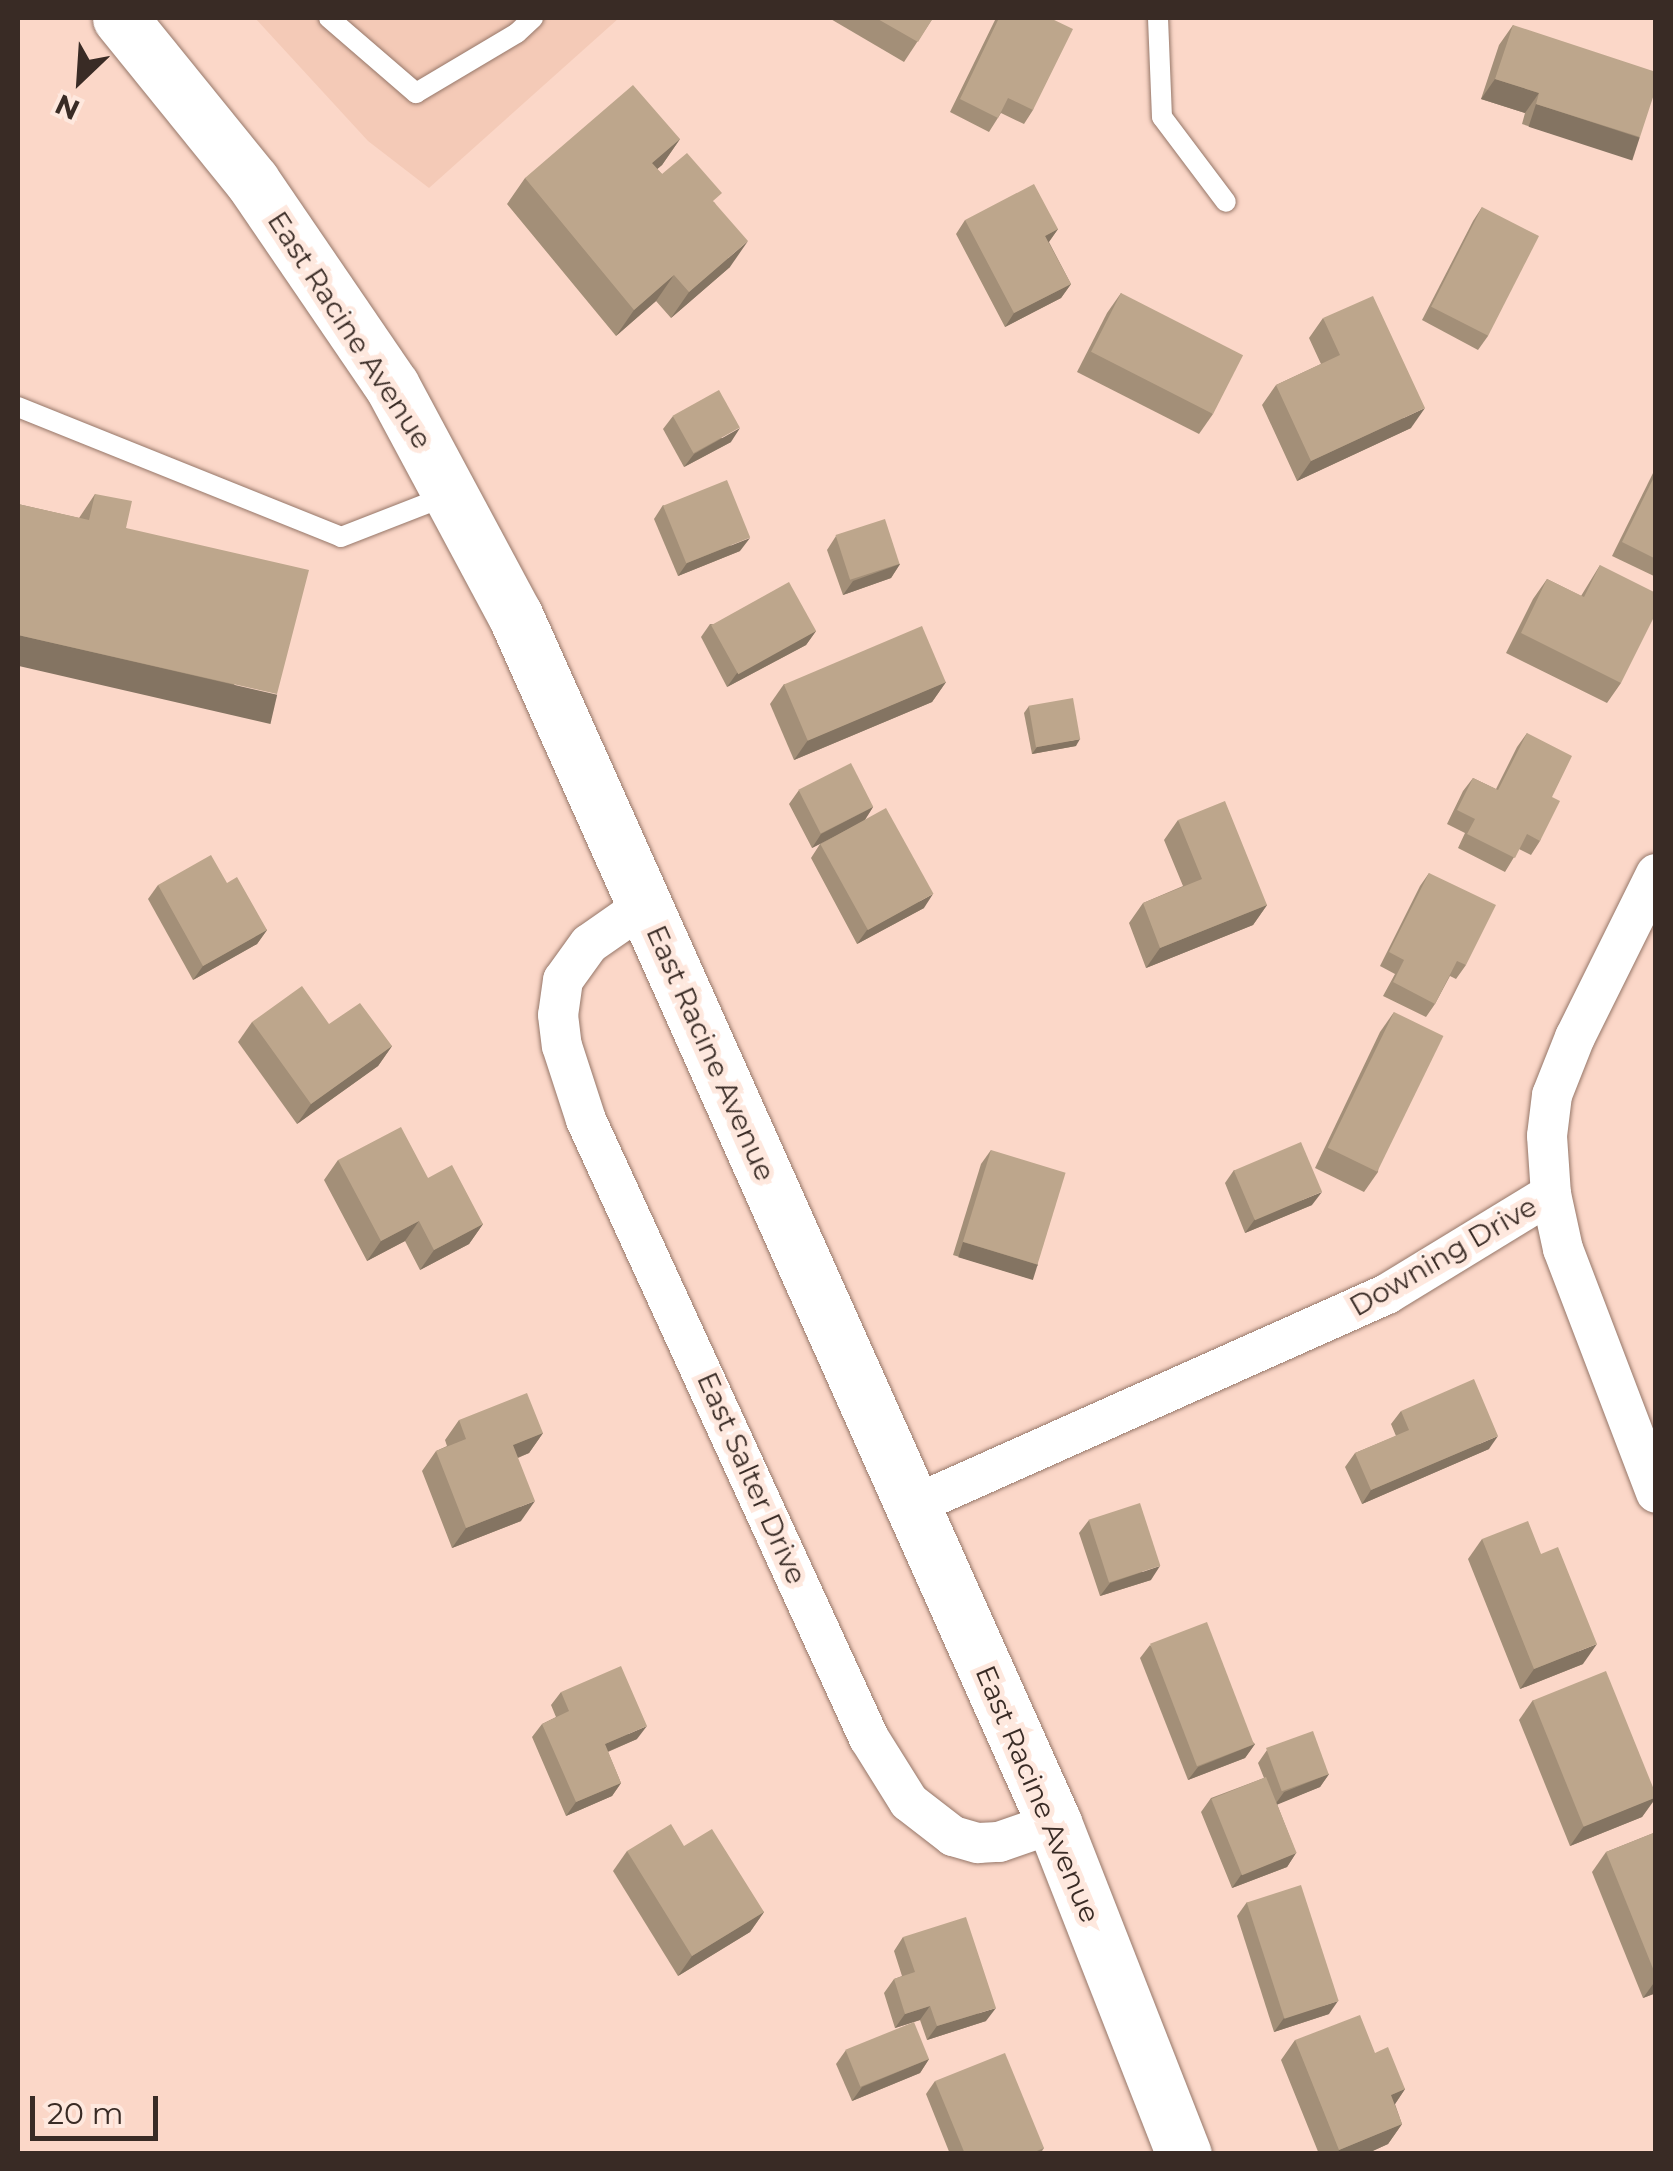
<!DOCTYPE html>
<style>
body{margin:0}
#map{position:relative;width:1673px;height:2171px;overflow:hidden;background:#fbd7c8;font-family:Montserrat,sans-serif}
div>[style]{position:absolute}
[style*='--x']{left:calc(var(--x)*1px);top:calc(var(--y)*1px);width:calc(var(--w)*1px);rotate:calc(var(--a)*1deg)}
.built>*{inset:0;background:#f4cab7}
.roads{filter:drop-shadow(0 0 2px #967769) drop-shadow(0 0 2px #967769)}
.service>*{height:20px;margin:-10px;padding:0 10px;transform-origin:10px;border-radius:10px;background:#fff}
.minor>*{height:40px;margin:-20px;padding:0 20px;transform-origin:20px;border-radius:20px;background:#fff}
.secondary>*{height:55px;margin:-27.5px;padding:0 27.5px;transform-origin:27.5px;border-radius:27.5px;background:#fff}
.wall>*{inset:0;background:#a38f78}
.shaded-wall>*{inset:0;background:#847462;transform-origin:0 0}
.building>*{inset:0;background:#bda68c;transform-origin:0 0}
span{translate:-50% -50%;white-space:nowrap;text-align:center;line-height:1.15;-webkit-text-stroke:10px #fee8de;paint-order:stroke}
.street-label{font-size:28px;color:#392b25}
.frame{position:absolute;inset:0;border:20px solid #392b25;pointer-events:none}
.north{position:absolute;left:30px;top:30px;width:100px;height:100px;-webkit-text-stroke:8px #fee8de;paint-order:stroke;rotate:205deg;font-size:28px;font-weight:700;line-height:40px;text-align:center;color:#392b25}
.north::after{content:'';display:block;margin:auto;width:35px;height:45px;background:#392b25;clip-path:polygon(50% 0,100% 100%,50% 72%,0 100%)}
.scale{position:absolute;left:30px;top:2096px;width:128px;height:45px;box-sizing:border-box;border:5px solid #392b25;border-top:0;padding-left:12px;font-size:30px;line-height:35px;white-space:nowrap;color:#392b25;-webkit-text-stroke:8px #fee8de;paint-order:stroke}
</style>
<div id="map">
<div class="built">
<i style="clip-path:polygon(255px 18px,619px 18px,429px 188px,368px 141px)"></i>
</div>
<div class="roads">
<div class="service">
<i style="--x:329;--y:18;--w:115;--a:40.8"></i>
<i style="--x:416;--y:93;--w:117;--a:-30.7"></i>
<i style="--x:517;--y:33;--w:22;--a:-43"></i>
<i style="--x:1158;--y:18;--w:99;--a:87.7"></i>
<i style="--x:1162;--y:117;--w:106;--a:53"></i>
<i style="--x:18;--y:407;--w:348;--a:21.9"></i>
<i style="--x:341;--y:537;--w:113;--a:-21.3"></i>
</div>
<div class="minor">
<i style="--x:1656;--y:874;--w:182;--a:116.4"></i>
<i style="--x:1575;--y:1037;--w:62;--a:111.6"></i>
<i style="--x:1552;--y:1095;--w:41;--a:97"></i>
<i style="--x:1547;--y:1136;--w:58;--a:86.1"></i>
<i style="--x:1551;--y:1194;--w:56;--a:77.7"></i>
<i style="--x:1563;--y:1249;--w:261;--a:69.1"></i>
<i style="--x:645;--y:905;--w:68;--a:145.1"></i>
<i style="--x:589;--y:944;--w:44;--a:125.8"></i>
<i style="--x:563;--y:980;--w:35;--a:98"></i>
<i style="--x:558;--y:1015;--w:31;--a:83"></i>
<i style="--x:562;--y:1046;--w:78;--a:72"></i>
<i style="--x:586;--y:1120;--w:680;--a:65.4"></i>
<i style="--x:869;--y:1738;--w:75;--a:58"></i>
<i style="--x:909;--y:1802;--w:56;--a:37.7"></i>
<i style="--x:953;--y:1836;--w:26;--a:16"></i>
<i style="--x:978;--y:1843;--w:21;--a:-3"></i>
<i style="--x:999;--y:1842;--w:58;--a:-19.1"></i>
<i style="--x:912;--y:1506;--w:520;--a:-24.05"></i>
<i style="--x:1387;--y:1294;--w:192;--a:-31.4"></i>
</div>
<div class="secondary">
<i style="--x:120;--y:18;--w:210;--a:51"></i>
<i style="--x:252;--y:181;--w:248;--a:55.7"></i>
<i style="--x:392;--y:386;--w:260;--a:61.8"></i>
<i style="--x:515;--y:615;--w:1323;--a:65.95"></i>
<i style="--x:1054;--y:1823;--w:356;--a:68.6"></i>
</div>
</div>
<div class="wall">
<i style="clip-path:polygon(829px 18px,933px 18px,904px 62px)"></i>
<i style="clip-path:polygon(996px 18px,1050px 18px,1033px 110px,1024px 124px,1001px 113px,989px 132px,950px 112px)"></i>
<i style="clip-path:polygon(1513px 25px,1640px 137px,1626px 157px,1522px 124px,1525px 113px,1481px 99px,1499px 45px)"></i>
<i style="clip-path:polygon(680px 139px,662px 165px,657px 169px,662px 174px,715px 203px,730px 267px,671px 318px,656px 301px,616px 336px,507px 204px,525px 178px)"></i>
<i style="clip-path:polygon(1482px 207px,1488px 336px,1478px 350px,1422px 320px,1473px 221px)"></i>
<i style="clip-path:polygon(965px 220px,1058px 229px,1049px 242px,1071px 284px,1061px 298px,1005px 327px,956px 234px)"></i>
<i style="clip-path:polygon(1121px 293px,1213px 414px,1199px 434px,1077px 372px,1107px 313px)"></i>
<i style="clip-path:polygon(1323px 318px,1411px 428px,1297px 481px,1262px 405px,1276px 385px,1321px 364px,1309px 338px)"></i>
<i style="clip-path:polygon(673px 416px,731px 442px,684px 467px,663px 429px)"></i>
<i style="clip-path:polygon(1656px 467px,1656px 577px,1612px 556px)"></i>
<i style="clip-path:polygon(95px 494px,126px 528px,259px 720px,18px 665px,18px 504px,79px 518px)"></i>
<i style="clip-path:polygon(663px 505px,740px 551px,678px 576px,654px 519px)"></i>
<i style="clip-path:polygon(836px 536px,900px 564px,891px 578px,843px 595px,827px 550px)"></i>
<i style="clip-path:polygon(1600px 565px,1621px 683px,1607px 703px,1506px 653px,1533px 599px,1547px 579px,1581px 596px)"></i>
<i style="clip-path:polygon(710px 624px,816px 631px,806px 645px,727px 687px,701px 637px)"></i>
<i style="clip-path:polygon(946px 682px,932px 702px,794px 760px,770px 704px,784px 684px)"></i>
<i style="clip-path:polygon(1029px 706px,1076px 746px,1032px 754px,1024px 713px)"></i>
<i style="clip-path:polygon(1527px 733px,1552px 797px,1540px 841px,1531px 855px,1519px 849px,1505px 872px,1458px 848px,1465px 833px,1447px 824px,1463px 791px,1473px 778px,1496px 789px,1517px 747px)"></i>
<i style="clip-path:polygon(799px 790px,873px 807px,865px 820px,924px 908px,857px 944px,811px 858px,820px 844px,833px 837px,812px 848px,789px 804px)"></i>
<i style="clip-path:polygon(1178px 820px,1267px 905px,1253px 925px,1146px 968px,1129px 923px,1143px 903px,1183px 886px,1164px 840px)"></i>
<i style="clip-path:polygon(1429px 873px,1466px 965px,1456px 979px,1450px 976px,1435px 1004px,1426px 1017px,1383px 996px,1395px 974px,1380px 966px,1420px 886px)"></i>
<i style="clip-path:polygon(227px 883px,267px 930px,257px 944px,193px 980px,148px 899px,158px 885px)"></i>
<i style="clip-path:polygon(1394px 1012px,1378px 1172px,1364px 1192px,1315px 1168px,1380px 1032px)"></i>
<i style="clip-path:polygon(252px 1022px,329px 1024px,392px 1046px,378px 1066px,297px 1124px,238px 1042px)"></i>
<i style="clip-path:polygon(991px 1150px,1038px 1265px,1028px 1278px,953px 1255px,981px 1164px)"></i>
<i style="clip-path:polygon(338px 1160px,428px 1178px,483px 1224px,469px 1244px,420px 1270px,405px 1241px,367px 1261px,324px 1180px)"></i>
<i style="clip-path:polygon(1234px 1170px,1312px 1205px,1245px 1233px,1225px 1183px)"></i>
<i style="clip-path:polygon(1401px 1411px,1489px 1449px,1362px 1504px,1345px 1467px,1355px 1453px,1396px 1436px,1391px 1424px)"></i>
<i style="clip-path:polygon(459px 1420px,543px 1433px,529px 1453px,518px 1458px,521px 1521px,452px 1548px,422px 1471px,436px 1451px,447px 1446px,445px 1440px)"></i>
<i style="clip-path:polygon(1089px 1520px,1151px 1580px,1100px 1596px,1079px 1533px)"></i>
<i style="clip-path:polygon(1482px 1539px,1541px 1554px,1583px 1664px,1520px 1689px,1468px 1559px)"></i>
<i style="clip-path:polygon(1150px 1645px,1255px 1744px,1245px 1758px,1188px 1780px,1140px 1658px)"></i>
<i style="clip-path:polygon(561px 1692px,637px 1739px,608px 1752px,621px 1783px,612px 1796px,566px 1816px,532px 1737px,542px 1724px,556px 1717px,551px 1705px)"></i>
<i style="clip-path:polygon(1533px 1700px,1656px 1794px,1656px 1798px,1642px 1817px,1570px 1846px,1519px 1720px)"></i>
<i style="clip-path:polygon(1267px 1750px,1329px 1774px,1320px 1787px,1277px 1804px,1296px 1853px,1287px 1867px,1232px 1888px,1201px 1812px,1211px 1798px,1264px 1778px,1258px 1763px)"></i>
<i style="clip-path:polygon(1656px 1832px,1656px 1993px,1643px 1998px,1592px 1872px,1606px 1852px)"></i>
<i style="clip-path:polygon(684px 1846px,764px 1912px,750px 1932px,678px 1976px,613px 1871px,627px 1851px)"></i>
<i style="clip-path:polygon(1247px 1902px,1329px 2014px,1274px 2032px,1237px 1916px)"></i>
<i style="clip-path:polygon(903px 1937px,986px 2021px,927px 2040px,920px 2020px,895px 2028px,884px 1993px,894px 1979px,902px 1976px,894px 1951px)"></i>
<i style="clip-path:polygon(1295px 2040px,1375px 2053px,1405px 2089px,1395px 2104px,1402px 2124px,1388px 2144px,1366px 2154px,1319px 2154px,1281px 2060px)"></i>
<i style="clip-path:polygon(846px 2050px,929px 2059px,920px 2073px,852px 2101px,836px 2064px)"></i>
<i style="clip-path:polygon(935px 2081px,1044px 2148px,1040px 2154px,950px 2154px,926px 2094px)"></i>
</div>
<div class="shaded-wall">
<i style="clip-path:polygon(1495px 79px,1539px 93px,1525px 113px,1481px 99px)"></i>
<i style="left:1536px;top:104px;width:109px;height:24px;rotate:18deg"></i>
<i style="clip-path:polygon(680px 139px,662px 165px,634px 189px,652px 163px)"></i>
<i style="clip-path:polygon(1058px 229px,1048px 243px,1045px 236px)"></i>
<i style="clip-path:polygon(748px 241px,730px 267px,671px 318px,689px 292px)"></i>
<i style="clip-path:polygon(674px 275px,656px 301px,616px 336px,634px 310px)"></i>
<i style="clip-path:polygon(1071px 284px,1061px 298px,1005px 327px,1014px 313px)"></i>
<i style="clip-path:polygon(1425px 408px,1411px 428px,1297px 481px,1311px 461px)"></i>
<i style="clip-path:polygon(740px 428px,731px 442px,684px 467px,694px 454px)"></i>
<i style="clip-path:polygon(750px 538px,740px 551px,678px 576px,687px 563px)"></i>
<i style="clip-path:polygon(900px 564px,891px 578px,843px 595px,853px 581px)"></i>
<i style="clip-path:polygon(816px 631px,806px 645px,727px 687px,737px 673px)"></i>
<i style="left:18px;top:635px;width:266px;height:30px;rotate:13deg"></i>
<i style="clip-path:polygon(946px 682px,932px 702px,794px 760px,808px 740px)"></i>
<i style="clip-path:polygon(1080px 739px,1076px 746px,1032px 754px,1037px 747px)"></i>
<i style="clip-path:polygon(873px 807px,864px 821px,812px 848px,821px 834px)"></i>
<i style="clip-path:polygon(933px 894px,924px 908px,857px 944px,867px 930px)"></i>
<i style="clip-path:polygon(1267px 905px,1253px 925px,1146px 968px,1160px 948px)"></i>
<i style="clip-path:polygon(267px 930px,257px 944px,193px 980px,203px 966px)"></i>
<i style="clip-path:polygon(392px 1046px,378px 1066px,297px 1124px,311px 1104px)"></i>
<i style="clip-path:polygon(1322px 1192px,1312px 1205px,1245px 1233px,1255px 1219px)"></i>
<i style="clip-path:polygon(419px 1221px,405px 1241px,367px 1261px,381px 1241px)"></i>
<i style="clip-path:polygon(483px 1224px,469px 1244px,420px 1270px,434px 1250px)"></i>
<i style="left:963px;top:1242px;width:78px;height:16px;rotate:17deg"></i>
<i style="clip-path:polygon(543px 1433px,529px 1453px,499px 1465px,513px 1445px)"></i>
<i style="clip-path:polygon(1498px 1436px,1489px 1449px,1362px 1504px,1371px 1490px)"></i>
<i style="clip-path:polygon(535px 1501px,521px 1521px,452px 1548px,466px 1528px)"></i>
<i style="clip-path:polygon(1160px 1566px,1151px 1580px,1100px 1596px,1110px 1583px)"></i>
<i style="clip-path:polygon(1597px 1644px,1583px 1664px,1520px 1689px,1534px 1669px)"></i>
<i style="clip-path:polygon(647px 1726px,637px 1739px,595px 1757px,605px 1744px)"></i>
<i style="clip-path:polygon(1255px 1744px,1245px 1758px,1188px 1780px,1198px 1767px)"></i>
<i style="clip-path:polygon(1329px 1774px,1320px 1787px,1274px 1806px,1284px 1792px)"></i>
<i style="clip-path:polygon(621px 1783px,612px 1796px,566px 1816px,576px 1802px)"></i>
<i style="clip-path:polygon(1656px 1797px,1642px 1817px,1570px 1846px,1584px 1826px)"></i>
<i style="clip-path:polygon(1296px 1853px,1287px 1867px,1232px 1888px,1241px 1875px)"></i>
<i style="clip-path:polygon(764px 1912px,750px 1932px,678px 1976px,692px 1956px)"></i>
<i style="clip-path:polygon(1656px 1980px,1656px 1993px,1643px 1998px)"></i>
<i style="clip-path:polygon(1338px 2001px,1329px 2014px,1274px 2032px,1284px 2018px)"></i>
<i style="clip-path:polygon(930px 2006px,920px 2020px,895px 2028px,905px 2014px)"></i>
<i style="clip-path:polygon(996px 2008px,986px 2021px,927px 2040px,937px 2026px)"></i>
<i style="clip-path:polygon(929px 2059px,920px 2073px,852px 2101px,862px 2087px)"></i>
<i style="clip-path:polygon(1405px 2089px,1391px 2110px,1391px 2095px)"></i>
<i style="clip-path:polygon(1402px 2124px,1388px 2144px,1366px 2154px,1337px 2154px,1339px 2150px)"></i>
</div>
<div class="building">
<i style="clip-path:polygon(876px 18px,933px 18px,918px 42px)"></i>
<i style="clip-path:polygon(999px 18px,1050px 18px,1073px 29px,1033px 110px,1008px 98px,998px 118px,960px 99px)"></i>
<i style="clip-path:polygon(1513px 25px,1656px 72px,1656px 88px,1640px 137px,1536px 104px,1539px 93px,1495px 79px)"></i>
<i style="clip-path:polygon(633px 85px,680px 139px,652px 163px,662px 174px,687px 153px,722px 193px,713px 201px,748px 241px,689px 292px,674px 275px,634px 310px,525px 178px)"></i>
<i style="clip-path:polygon(1034px 184px,1058px 229px,1045px 236px,1071px 284px,1014px 313px,965px 220px)"></i>
<i style="left:1482px;top:207px;width:64px;height:112px;rotate:27deg"></i>
<i style="left:1121px;top:293px;width:137px;height:66px;rotate:27deg"></i>
<i style="clip-path:polygon(1373px 296px,1425px 408px,1311px 461px,1276px 385px,1340px 355px,1323px 318px)"></i>
<i style="left:719px;top:390px;width:43px;height:53px;rotate:61deg"></i>
<i style="clip-path:polygon(1656px 473px,1656px 559px,1622px 542px)"></i>
<i style="left:727px;top:480px;width:62px;height:69px;rotate:68deg"></i>
<i style="clip-path:polygon(95px 494px,132px 501px,126px 528px,309px 570px,277px 694px,18px 635px,18px 504px,89px 520px)"></i>
<i style="left:885px;top:519px;width:47px;height:52px;rotate:72deg"></i>
<i style="clip-path:polygon(1600px 565px,1656px 593px,1656px 613px,1621px 683px,1521px 633px,1547px 579px,1584px 597px)"></i>
<i style="left:789px;top:582px;width:56px;height:89px;rotate:61deg"></i>
<i style="left:922px;top:626px;width:61px;height:150px;rotate:67deg"></i>
<i style="left:1073px;top:698px;width:42px;height:45px;rotate:80deg"></i>
<i style="clip-path:polygon(1527px 733px,1572px 756px,1552px 797px,1560px 801px,1540px 841px,1527px 834px,1515px 858px,1467px 834px,1475px 819px,1457px 810px,1473px 778px,1498px 790px)"></i>
<i style="left:851px;top:763px;width:49px;height:59px;rotate:63deg"></i>
<i style="clip-path:polygon(1225px 801px,1267px 905px,1160px 948px,1143px 903px,1202px 879px,1178px 820px)"></i>
<i style="left:886px;top:808px;width:98px;height:75px;rotate:61deg"></i>
<i style="clip-path:polygon(211px 855px,227px 883px,237px 877px,267px 930px,203px 966px,158px 885px)"></i>
<i style="clip-path:polygon(1429px 873px,1496px 905px,1466px 965px,1457px 961px,1435px 1004px,1393px 982px,1404px 960px,1389px 952px)"></i>
<i style="clip-path:polygon(302px 986px,329px 1024px,360px 1003px,392px 1046px,311px 1104px,252px 1022px)"></i>
<i style="left:1394px;top:1012px;width:55px;height:151px;rotate:26deg"></i>
<i style="clip-path:polygon(401px 1127px,428px 1178px,452px 1165px,483px 1224px,434px 1250px,419px 1221px,381px 1241px,338px 1160px)"></i>
<i style="left:1301px;top:1142px;width:54px;height:73px;rotate:67deg"></i>
<i style="left:991px;top:1150px;width:78px;height:96px;rotate:17deg"></i>
<i style="clip-path:polygon(1474px 1379px,1498px 1436px,1371px 1490px,1355px 1453px,1409px 1430px,1401px 1411px)"></i>
<i style="clip-path:polygon(527px 1393px,543px 1433px,513px 1445px,535px 1501px,466px 1528px,436px 1451px,466px 1439px,459px 1420px)"></i>
<i style="left:1140px;top:1503px;width:66px;height:54px;rotate:72deg"></i>
<i style="clip-path:polygon(1528px 1521px,1541px 1554px,1558px 1547px,1597px 1644px,1534px 1669px,1482px 1539px)"></i>
<i style="left:1207px;top:1622px;width:131px;height:61px;rotate:69deg"></i>
<i style="clip-path:polygon(621px 1666px,647px 1726px,605px 1744px,621px 1783px,576px 1802px,542px 1724px,569px 1711px,561px 1692px)"></i>
<i style="left:1606px;top:1671px;width:136px;height:79px;rotate:68deg"></i>
<i style="left:1313px;top:1731px;width:46px;height:50px;rotate:70deg"></i>
<i style="left:1266px;top:1777px;width:82px;height:59px;rotate:68deg"></i>
<i style="clip-path:polygon(671px 1824px,684px 1846px,712px 1829px,764px 1912px,692px 1956px,627px 1851px)"></i>
<i style="clip-path:polygon(1656px 1832px,1656px 1976px,1606px 1852px)"></i>
<i style="left:1301px;top:1885px;width:122px;height:57px;rotate:72deg"></i>
<i style="clip-path:polygon(966px 1917px,996px 2008px,937px 2026px,930px 2006px,905px 2014px,894px 1979px,915px 1972px,903px 1937px)"></i>
<i style="clip-path:polygon(1360px 2015px,1375px 2053px,1388px 2047px,1405px 2089px,1391px 2095px,1402px 2124px,1339px 2150px,1295px 2040px)"></i>
<i style="left:914px;top:2022px;width:40px;height:74px;rotate:68deg"></i>
<i style="clip-path:polygon(1005px 2053px,1044px 2148px,1030px 2154px,965px 2154px,935px 2081px)"></i>
</div>
<div class="street-label">
<span style="left:350px;top:330px;rotate:57deg">East Racine Avenue</span>
<span style="left:711px;top:1053px;rotate:66deg">East Racine Avenue</span>
<span style="left:1443px;top:1256px;rotate:-30deg">Downing Drive</span>
<span style="left:752px;top:1478px;rotate:66deg">East Salter Drive</span>
<span style="left:1038px;top:1794px;rotate:67deg">East Racine Avenue</span>
</div>
<div class="frame"></div>
<div class="north">N</div>
<div class="scale">20 m</div>
</div>
